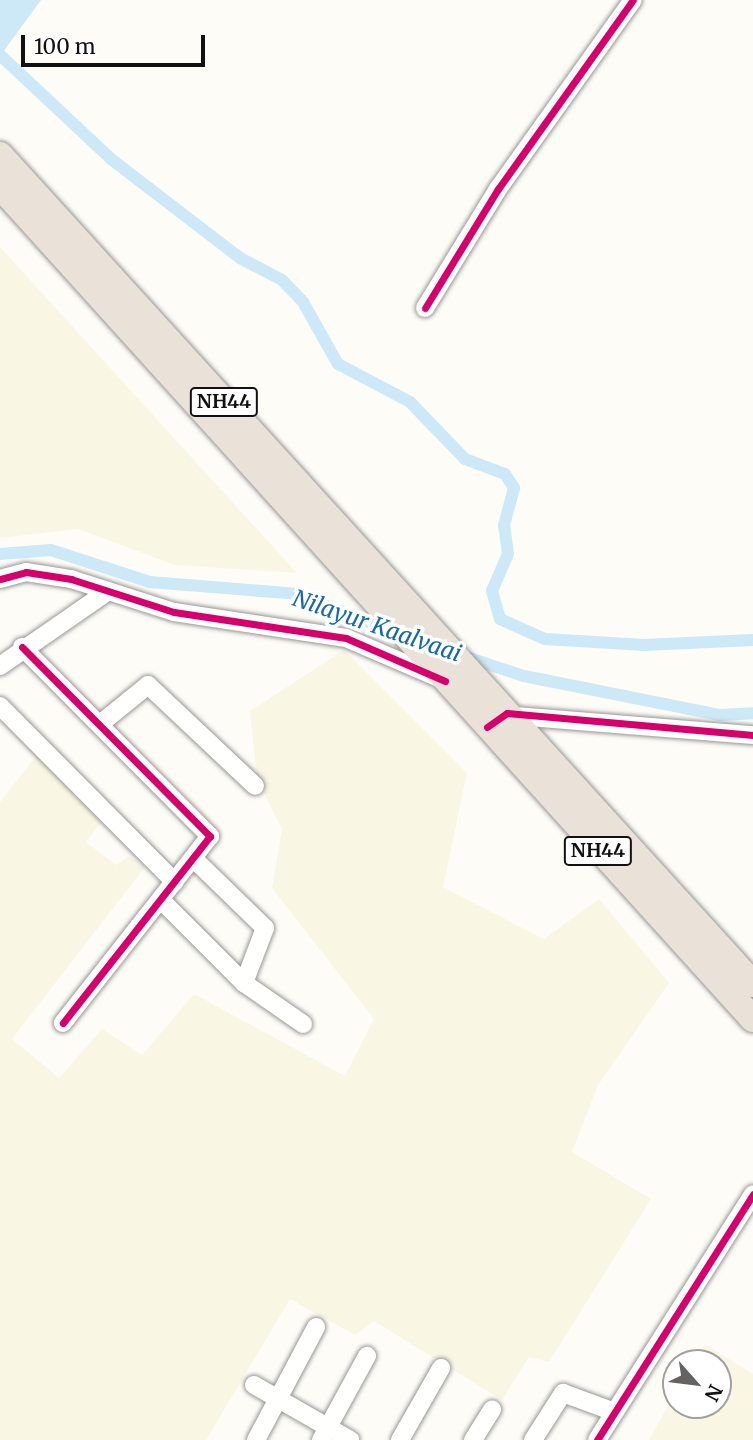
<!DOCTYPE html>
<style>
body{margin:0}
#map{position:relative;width:753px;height:1440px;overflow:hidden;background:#fdfcf7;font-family:Merriweather,serif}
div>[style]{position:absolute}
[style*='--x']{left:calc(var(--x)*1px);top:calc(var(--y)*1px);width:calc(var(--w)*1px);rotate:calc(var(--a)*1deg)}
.farmland>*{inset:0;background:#f9f7e4}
.water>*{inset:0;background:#cde8f7}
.canal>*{height:12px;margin:-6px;padding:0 6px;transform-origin:6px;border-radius:6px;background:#cde8f7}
.roads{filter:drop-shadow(0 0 2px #979795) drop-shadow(0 0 2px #979795)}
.minor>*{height:18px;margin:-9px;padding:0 9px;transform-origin:9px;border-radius:9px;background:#fffffe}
.highway>*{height:26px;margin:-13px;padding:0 13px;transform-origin:13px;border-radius:13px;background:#eae1d8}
.cycleway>*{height:7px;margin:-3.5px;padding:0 3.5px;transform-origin:3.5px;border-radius:3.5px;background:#d6006c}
span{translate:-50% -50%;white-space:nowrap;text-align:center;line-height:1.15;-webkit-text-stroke:7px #fff;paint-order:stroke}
.shield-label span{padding:2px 5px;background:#fff;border:2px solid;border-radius:5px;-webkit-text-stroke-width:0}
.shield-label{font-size:19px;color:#111;font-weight:700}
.water-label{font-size:23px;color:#1768a6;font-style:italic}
.north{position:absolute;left:662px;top:1349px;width:70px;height:70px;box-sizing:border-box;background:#fff;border:2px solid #a0a0a0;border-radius:50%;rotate:118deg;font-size:19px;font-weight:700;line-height:28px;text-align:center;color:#111}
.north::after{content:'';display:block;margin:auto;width:24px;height:32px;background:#646362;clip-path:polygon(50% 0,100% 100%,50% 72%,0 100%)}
.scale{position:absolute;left:21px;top:35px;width:184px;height:32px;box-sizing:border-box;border:4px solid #111;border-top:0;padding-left:9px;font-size:21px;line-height:24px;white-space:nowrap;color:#111;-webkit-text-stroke:5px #fff;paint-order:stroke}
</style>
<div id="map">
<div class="farmland">
<i style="clip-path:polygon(0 247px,297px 573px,175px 565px,78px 529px,0 538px)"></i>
<i style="clip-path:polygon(344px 650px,467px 773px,443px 887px,544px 939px,599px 899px,669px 983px,598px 1085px,572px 1152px,651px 1199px,549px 1362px,529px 1357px,502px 1400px,374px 1321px,355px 1335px,290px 1299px,206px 1440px,0 1440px,0 802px,41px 750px,106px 816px,86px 842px,116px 865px,129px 856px,145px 867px,12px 1039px,59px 1078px,102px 1029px,142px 1055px,194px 994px,345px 1076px,374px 1019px,272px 888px,282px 829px,257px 779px,250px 711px)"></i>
<i style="clip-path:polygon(705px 1344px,753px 1374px,753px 1440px,649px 1440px,676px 1392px,676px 1405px,718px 1405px,718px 1363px,694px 1363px)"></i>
</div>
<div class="water">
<i style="clip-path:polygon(0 0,41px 0,0 56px)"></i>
</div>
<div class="canal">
<i style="--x:0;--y:55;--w:152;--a:43.1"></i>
<i style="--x:111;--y:159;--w:163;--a:37.5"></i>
<i style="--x:240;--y:258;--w:47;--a:27.6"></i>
<i style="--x:282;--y:280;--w:30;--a:46"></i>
<i style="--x:303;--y:302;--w:71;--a:60.6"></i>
<i style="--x:338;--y:364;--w:81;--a:27.8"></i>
<i style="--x:410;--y:402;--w:79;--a:46"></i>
<i style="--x:465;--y:459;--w:43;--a:20.6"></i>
<i style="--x:505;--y:474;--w:17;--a:57"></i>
<i style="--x:514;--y:488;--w:38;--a:105"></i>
<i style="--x:504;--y:525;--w:29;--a:82"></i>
<i style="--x:508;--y:554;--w:40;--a:113.4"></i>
<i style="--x:492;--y:591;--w:29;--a:74"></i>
<i style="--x:500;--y:619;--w:49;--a:24"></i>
<i style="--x:545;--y:639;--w:100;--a:3.4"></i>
<i style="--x:645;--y:645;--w:108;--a:-2.7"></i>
<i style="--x:0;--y:554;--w:51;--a:-4.5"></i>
<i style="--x:51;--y:550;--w:104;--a:17.9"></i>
<i style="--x:150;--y:582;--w:148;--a:4.6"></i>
<i style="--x:298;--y:594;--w:105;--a:21.7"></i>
<i style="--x:463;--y:656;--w:64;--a:18.2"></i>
<i style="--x:524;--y:676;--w:200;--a:11.3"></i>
<i style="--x:720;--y:715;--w:33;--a:-3"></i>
</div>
<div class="roads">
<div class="minor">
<i style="--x:425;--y:308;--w:140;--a:-58.5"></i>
<i style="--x:498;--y:189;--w:232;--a:-54.5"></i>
<i style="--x:0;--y:579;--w:27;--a:-15"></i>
<i style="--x:26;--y:572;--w:46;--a:8.8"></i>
<i style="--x:71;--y:579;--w:108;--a:17.8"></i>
<i style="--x:174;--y:612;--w:174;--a:8.6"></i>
<i style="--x:346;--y:638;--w:103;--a:23.3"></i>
<i style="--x:22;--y:647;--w:267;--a:45.2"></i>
<i style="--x:210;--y:836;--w:238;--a:128.2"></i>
<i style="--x:0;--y:666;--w:126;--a:-34.7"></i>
<i style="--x:0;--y:706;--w:248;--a:45.2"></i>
<i style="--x:503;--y:715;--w:251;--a:4.6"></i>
<i style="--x:100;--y:724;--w:62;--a:-39.1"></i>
<i style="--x:148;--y:685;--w:147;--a:43.3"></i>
<i style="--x:194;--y:859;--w:99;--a:44.2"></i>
<i style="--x:265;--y:928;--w:59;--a:110.9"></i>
<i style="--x:163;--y:902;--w:115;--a:45"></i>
<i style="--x:244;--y:983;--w:72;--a:34.8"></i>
<i style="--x:254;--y:1385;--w:111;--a:29.8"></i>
<i style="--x:256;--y:1440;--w:128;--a:-62"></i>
<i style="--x:321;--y:1440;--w:96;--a:-61.3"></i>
<i style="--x:400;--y:1440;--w:83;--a:-60.3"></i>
<i style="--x:473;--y:1440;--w:36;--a:-58"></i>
<i style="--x:533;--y:1440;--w:56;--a:-57.4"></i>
<i style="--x:563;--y:1393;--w:52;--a:20.2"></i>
<i style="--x:597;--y:1440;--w:291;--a:-57.6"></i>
</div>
<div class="highway">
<i style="--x:0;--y:155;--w:1120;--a:47.75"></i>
<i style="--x:0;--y:186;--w:1123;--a:47.89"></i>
</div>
</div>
<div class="cycleway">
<i style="--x:425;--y:308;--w:140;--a:-58.5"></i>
<i style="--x:498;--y:189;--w:232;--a:-54.5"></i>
<i style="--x:0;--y:579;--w:27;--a:-15"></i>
<i style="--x:26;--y:572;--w:46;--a:8.8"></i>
<i style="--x:71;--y:579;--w:108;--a:17.8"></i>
<i style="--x:174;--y:612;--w:174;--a:8.6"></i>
<i style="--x:346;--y:638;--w:108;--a:23.5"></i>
<i style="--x:22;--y:647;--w:267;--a:45.2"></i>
<i style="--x:210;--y:836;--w:238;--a:128.2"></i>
<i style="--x:487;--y:727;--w:24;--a:-35"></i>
<i style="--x:507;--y:713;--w:247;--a:5.1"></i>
<i style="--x:597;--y:1440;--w:291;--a:-57.6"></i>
</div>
<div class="shield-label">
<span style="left:224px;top:402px">NH44</span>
<span style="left:598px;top:851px">NH44</span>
</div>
<div class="water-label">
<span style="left:377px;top:626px;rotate:19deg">Nilayur Kaalvaai</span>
</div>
<div class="north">N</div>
<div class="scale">100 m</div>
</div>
